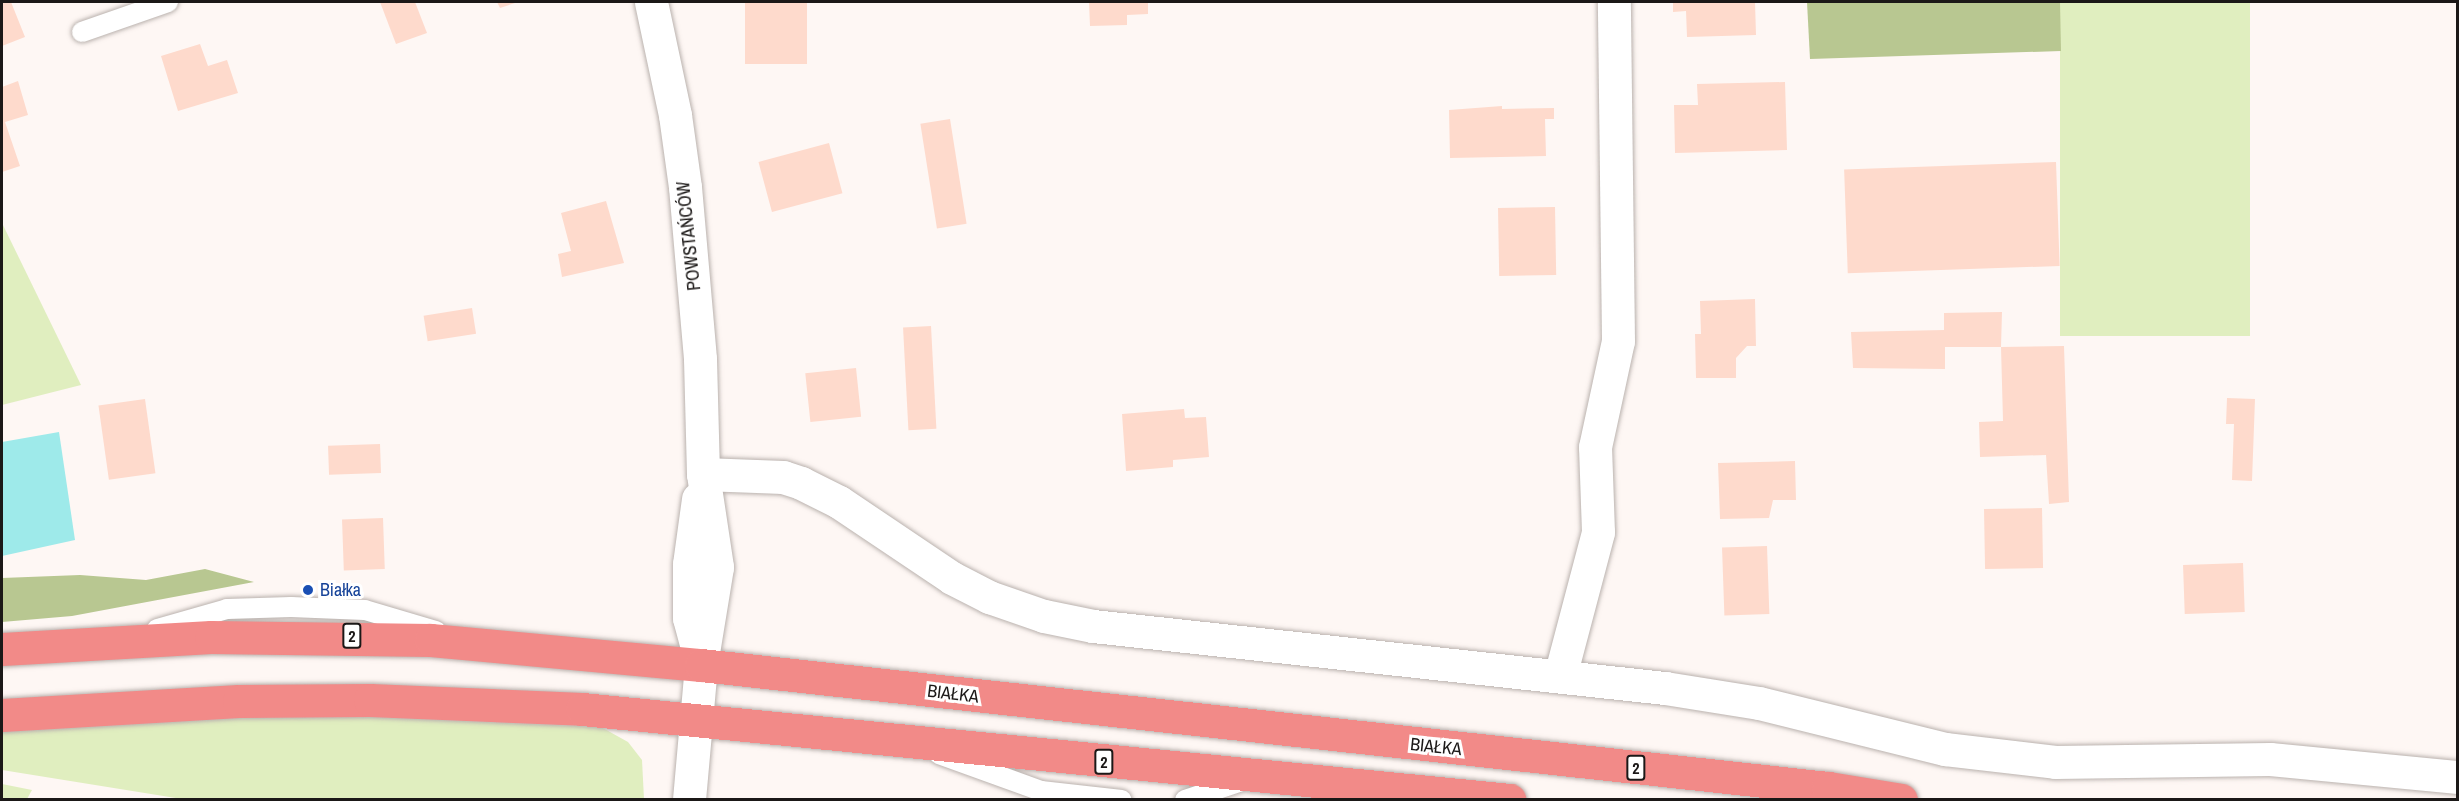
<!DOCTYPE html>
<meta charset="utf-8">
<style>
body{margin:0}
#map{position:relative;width:2459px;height:801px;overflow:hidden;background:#fef7f4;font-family:"Archivo Narrow",sans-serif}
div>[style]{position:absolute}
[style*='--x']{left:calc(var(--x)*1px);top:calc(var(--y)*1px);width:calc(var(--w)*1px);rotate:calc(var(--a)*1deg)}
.green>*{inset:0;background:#e0eebf;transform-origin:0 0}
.forest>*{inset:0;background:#b8c791}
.water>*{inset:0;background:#9eeaea}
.building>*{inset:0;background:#fedacc;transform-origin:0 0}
.roads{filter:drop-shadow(0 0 2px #bab2ae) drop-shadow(0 0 2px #bab2ae)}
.lane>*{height:20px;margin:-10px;padding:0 10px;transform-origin:10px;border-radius:10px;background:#fff}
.street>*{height:33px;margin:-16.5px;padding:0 16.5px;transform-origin:16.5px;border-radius:16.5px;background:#fff}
.highway>*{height:33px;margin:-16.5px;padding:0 16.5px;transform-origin:16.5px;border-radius:16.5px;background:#f28a88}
.dots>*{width:16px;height:16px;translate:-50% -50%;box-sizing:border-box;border:3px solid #fff;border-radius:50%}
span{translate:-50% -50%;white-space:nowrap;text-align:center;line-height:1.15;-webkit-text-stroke:6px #fff;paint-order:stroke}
.shield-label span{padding:2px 4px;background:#fff;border:2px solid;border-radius:4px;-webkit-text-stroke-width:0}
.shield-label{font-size:16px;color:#1b1817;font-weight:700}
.street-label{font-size:18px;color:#1b1817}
.transit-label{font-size:18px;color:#164399}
.left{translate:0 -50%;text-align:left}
.frame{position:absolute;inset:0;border:3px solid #1b1817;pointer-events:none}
</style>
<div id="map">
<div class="green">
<i style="left:2060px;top:2px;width:190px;height:334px"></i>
<i style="clip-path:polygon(2px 223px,81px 385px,2px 405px)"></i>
<i style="clip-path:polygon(373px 717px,601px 727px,628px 742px,642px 760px,644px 799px,182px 799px,2px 770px,2px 732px,239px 718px)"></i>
<i style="clip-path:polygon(2px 784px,32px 790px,27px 799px,2px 799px)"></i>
</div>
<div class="forest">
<i style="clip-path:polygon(1807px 2px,2060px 2px,2061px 51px,1810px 59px)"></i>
<i style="clip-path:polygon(205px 569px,254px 582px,72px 616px,2px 622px,2px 578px,80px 575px,146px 580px)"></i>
</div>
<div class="water">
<i style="clip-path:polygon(59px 432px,75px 540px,2px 556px,2px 442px)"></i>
</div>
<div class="building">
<i style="clip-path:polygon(2px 2px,11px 2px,25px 37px,2px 46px)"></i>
<i style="clip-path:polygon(380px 2px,415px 2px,427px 33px,396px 44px)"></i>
<i style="clip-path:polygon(497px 2px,518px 2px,500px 8px)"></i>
<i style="left:745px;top:2px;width:62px;height:62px"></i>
<i style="clip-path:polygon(1089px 2px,1148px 2px,1148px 14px,1127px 15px,1127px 25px,1090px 26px)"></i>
<i style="clip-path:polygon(1673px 2px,1755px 2px,1756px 35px,1687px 37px,1686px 11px,1673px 12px)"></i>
<i style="clip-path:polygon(200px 44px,208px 66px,227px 60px,238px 93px,178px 111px,161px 56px)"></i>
<i style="clip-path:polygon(18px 81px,28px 115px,5px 122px,20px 166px,2px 172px,2px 87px)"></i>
<i style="clip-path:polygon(1785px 82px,1787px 150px,1675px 153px,1674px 105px,1698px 105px,1697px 84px)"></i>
<i style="clip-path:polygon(1502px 106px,1502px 109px,1554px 108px,1554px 119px,1545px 119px,1546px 156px,1450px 158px,1449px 110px)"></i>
<i style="left:950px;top:119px;width:106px;height:30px;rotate:81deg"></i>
<i style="left:829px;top:143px;width:52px;height:73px;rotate:75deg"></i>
<i style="left:2056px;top:162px;width:104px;height:212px;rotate:88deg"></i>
<i style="clip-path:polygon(606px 201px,624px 263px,562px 277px,558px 254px,571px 251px,561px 213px)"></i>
<i style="left:1555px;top:207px;width:68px;height:57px;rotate:89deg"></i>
<i style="clip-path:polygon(1755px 299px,1756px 346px,1747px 346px,1736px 358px,1736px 378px,1696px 378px,1695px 334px,1701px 334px,1700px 301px)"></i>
<i style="left:472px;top:308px;width:26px;height:49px;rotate:81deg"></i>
<i style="clip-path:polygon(2002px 312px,2001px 347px,2064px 346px,2069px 502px,2049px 504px,2046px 455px,1980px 457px,1979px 422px,2003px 421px,2001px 347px,1945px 347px,1945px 369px,1853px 368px,1851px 332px,1944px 330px,1944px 313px)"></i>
<i style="left:931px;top:326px;width:103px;height:28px;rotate:87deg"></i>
<i style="left:856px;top:368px;width:49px;height:51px;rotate:84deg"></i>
<i style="clip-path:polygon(2227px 398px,2255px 399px,2252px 481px,2232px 480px,2234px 424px,2226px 424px)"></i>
<i style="left:145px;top:399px;width:75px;height:47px;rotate:82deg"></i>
<i style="clip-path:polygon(1184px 409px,1185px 418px,1206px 417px,1209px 457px,1173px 460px,1173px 467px,1126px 471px,1122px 414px)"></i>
<i style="left:380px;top:444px;width:29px;height:52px;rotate:88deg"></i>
<i style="clip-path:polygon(1795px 461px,1796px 500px,1773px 500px,1769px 518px,1720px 519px,1718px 463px)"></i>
<i style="left:2042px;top:508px;width:60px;height:58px;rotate:89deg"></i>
<i style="left:383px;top:518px;width:51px;height:41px;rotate:88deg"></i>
<i style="left:1767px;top:546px;width:68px;height:45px;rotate:88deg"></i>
<i style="left:2243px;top:563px;width:49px;height:60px;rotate:88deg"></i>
</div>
<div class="roads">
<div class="lane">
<i style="--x:82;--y:32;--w:91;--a:-19.2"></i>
<i style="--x:157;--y:629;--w:73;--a:-15.9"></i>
<i style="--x:227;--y:609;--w:64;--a:-1.8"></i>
<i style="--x:291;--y:607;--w:74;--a:2.3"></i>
<i style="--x:365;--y:610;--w:74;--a:16.5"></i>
<i style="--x:939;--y:754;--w:109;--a:19.9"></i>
<i style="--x:1041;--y:791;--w:81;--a:6.3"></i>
<i style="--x:1185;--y:800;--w:63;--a:-18.4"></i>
</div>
<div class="street">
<i style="--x:651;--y:2;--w:116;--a:78"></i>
<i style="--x:675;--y:115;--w:73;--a:82.1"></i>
<i style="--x:685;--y:187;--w:173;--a:85"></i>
<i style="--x:700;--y:359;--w:115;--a:88.5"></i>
<i style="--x:703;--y:474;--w:94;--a:81.4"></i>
<i style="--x:717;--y:567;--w:99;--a:99.3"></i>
<i style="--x:701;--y:665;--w:136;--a:95.1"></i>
<i style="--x:703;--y:474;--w:80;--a:2.1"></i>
<i style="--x:783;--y:477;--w:19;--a:18"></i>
<i style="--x:801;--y:483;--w:42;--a:26.6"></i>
<i style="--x:839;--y:502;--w:136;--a:33.9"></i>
<i style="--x:952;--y:578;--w:42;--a:27.2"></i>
<i style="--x:989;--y:597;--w:58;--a:19.1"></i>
<i style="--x:1044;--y:616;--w:50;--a:11.5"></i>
<i style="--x:1093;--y:626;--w:575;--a:6.19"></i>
<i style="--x:1665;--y:688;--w:95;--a:9.1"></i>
<i style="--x:1759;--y:703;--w:192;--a:13.9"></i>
<i style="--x:1945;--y:749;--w:111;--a:6.7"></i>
<i style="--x:2055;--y:762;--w:215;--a:-0.8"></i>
<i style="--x:2270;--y:759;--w:189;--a:5.5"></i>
<i style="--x:696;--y:644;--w:27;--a:-105"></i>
<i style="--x:689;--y:618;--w:54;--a:-90"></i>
<i style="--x:689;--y:564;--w:66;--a:-82.1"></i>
<i style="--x:1560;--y:676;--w:149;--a:-75.2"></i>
<i style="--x:1598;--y:532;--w:85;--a:-92"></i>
<i style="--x:1595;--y:447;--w:108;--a:-77.8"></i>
<i style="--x:1618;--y:341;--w:339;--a:-90.7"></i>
</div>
<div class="highway">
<i style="--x:2;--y:649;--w:209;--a:-3.3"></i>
<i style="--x:211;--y:637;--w:220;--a:0.8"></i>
<i style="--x:431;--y:640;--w:271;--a:5.3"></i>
<i style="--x:701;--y:665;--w:1134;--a:6.23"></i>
<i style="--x:1828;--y:788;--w:74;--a:9.3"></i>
<i style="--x:2;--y:715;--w:237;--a:-3.4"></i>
<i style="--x:239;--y:701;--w:131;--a:-0.4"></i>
<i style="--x:370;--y:700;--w:212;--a:2.4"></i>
<i style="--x:582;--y:709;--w:932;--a:5.6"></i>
</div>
</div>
<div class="dots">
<i style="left:308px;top:590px;background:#1a4fb4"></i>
</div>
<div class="shield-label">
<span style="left:352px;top:636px">2</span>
<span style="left:1104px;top:762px">2</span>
<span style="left:1636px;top:768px">2</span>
</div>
<div class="street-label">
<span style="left:689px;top:236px;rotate:-96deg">POWSTAŃCÓW</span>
<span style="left:953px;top:694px;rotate:7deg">BIAŁKA</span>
<span style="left:1436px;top:747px;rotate:6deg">BIAŁKA</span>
</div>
<div class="transit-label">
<span class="left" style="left:320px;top:590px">Białka</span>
</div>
<div class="frame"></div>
</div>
